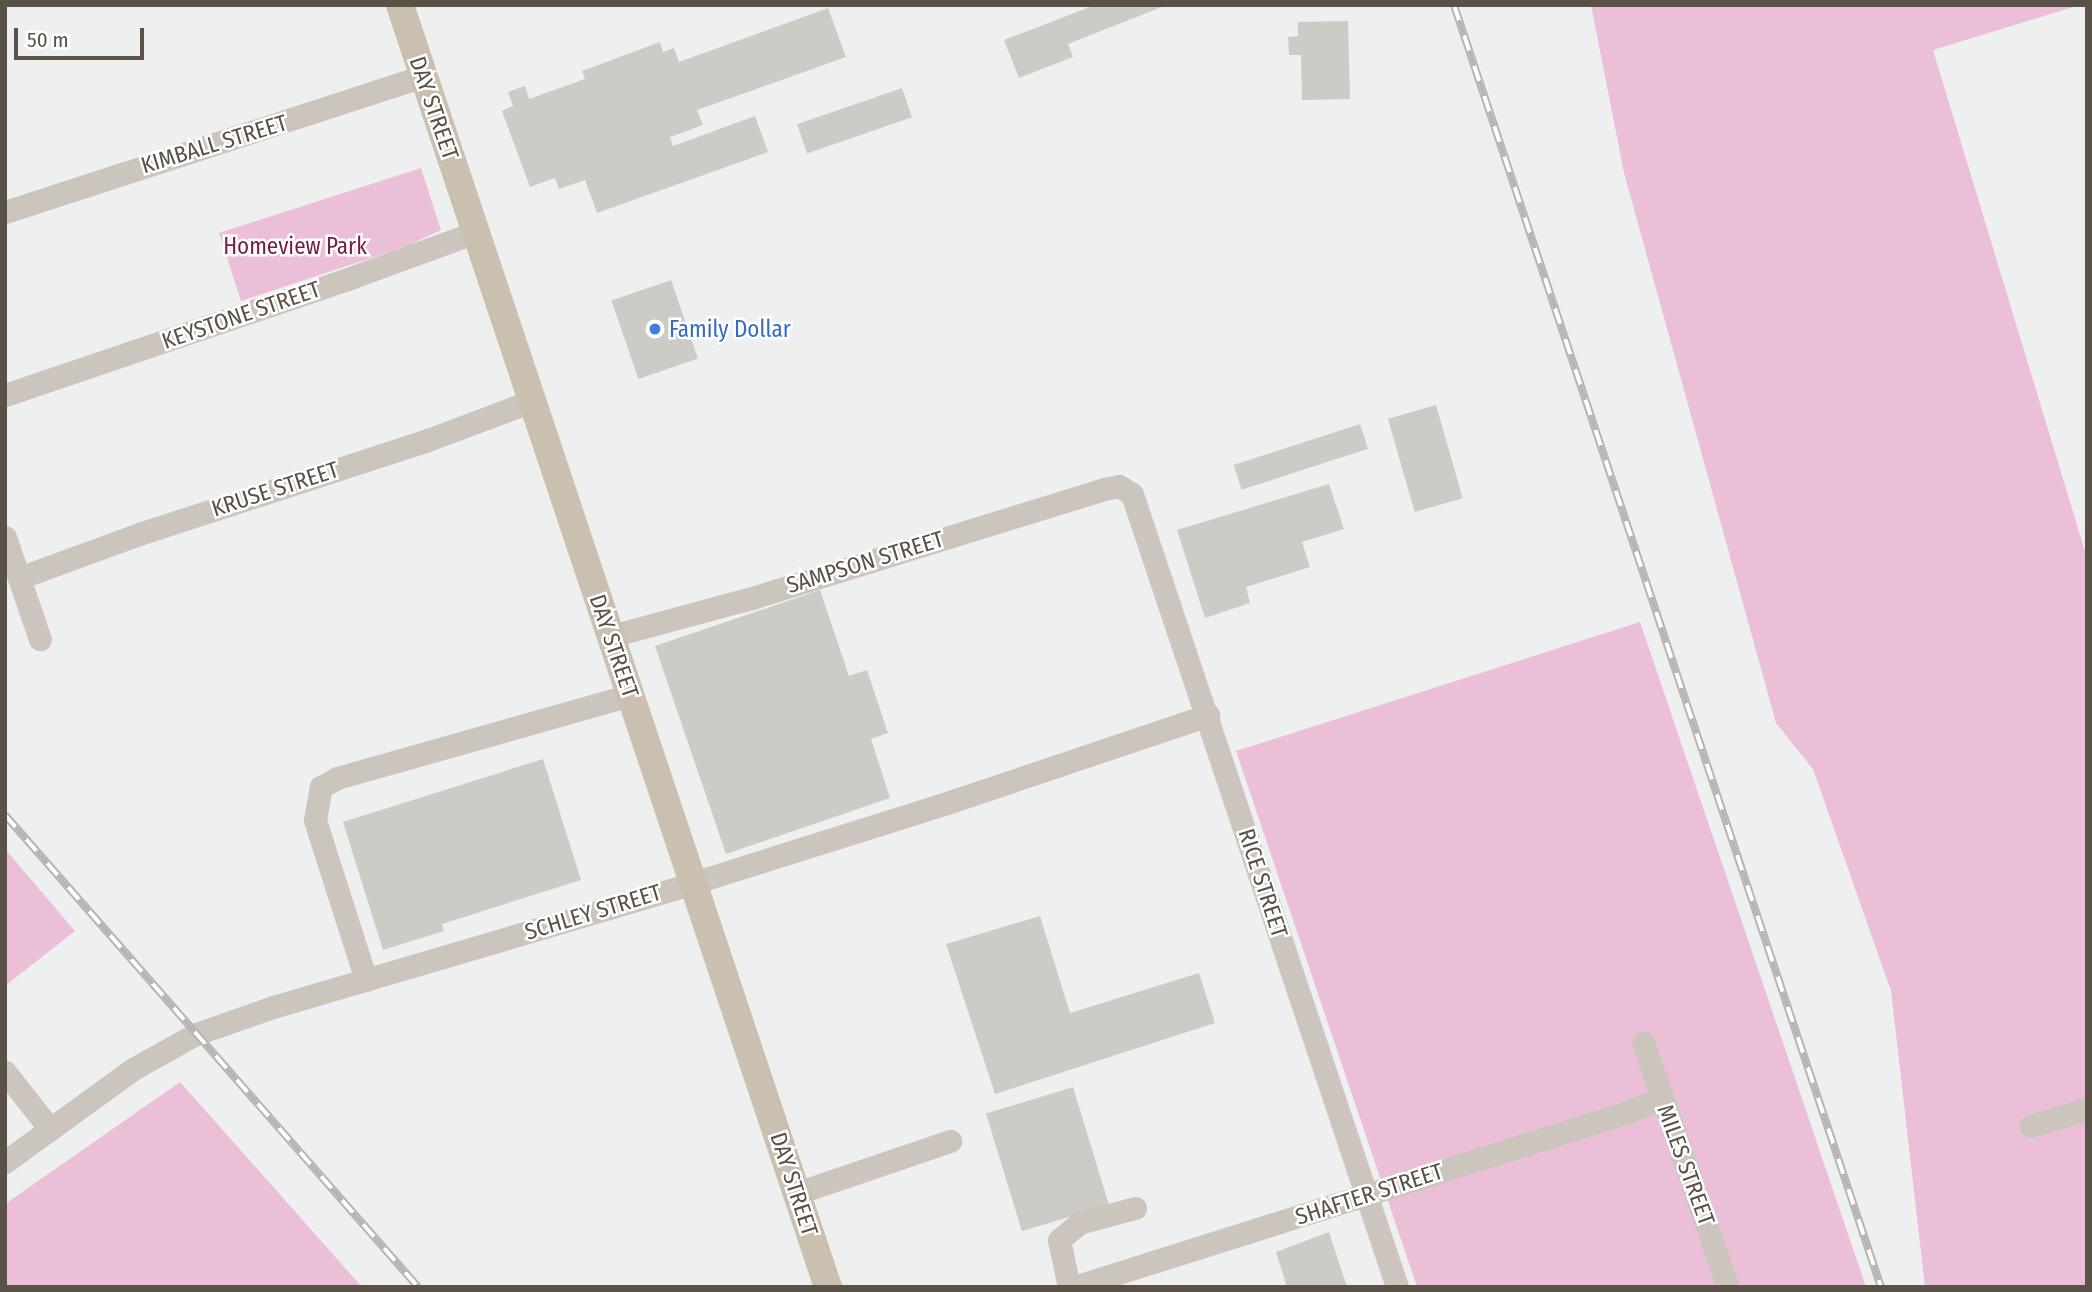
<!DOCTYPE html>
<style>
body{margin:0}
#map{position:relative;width:2092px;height:1292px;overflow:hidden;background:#eef0f0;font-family:"Fira Sans Condensed",sans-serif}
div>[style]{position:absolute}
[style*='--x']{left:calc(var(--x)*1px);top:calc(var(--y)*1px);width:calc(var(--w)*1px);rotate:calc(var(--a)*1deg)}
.green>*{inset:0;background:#ecbfd8}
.building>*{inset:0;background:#cdcbc5;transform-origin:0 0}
.minor>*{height:23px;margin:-11.5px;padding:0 11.5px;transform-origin:11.5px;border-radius:11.5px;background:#ccc5bd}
.major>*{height:28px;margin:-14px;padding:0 14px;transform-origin:14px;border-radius:14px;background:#cbbfaf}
.rail>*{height:8px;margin-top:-4px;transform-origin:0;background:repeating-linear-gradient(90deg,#fff 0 16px,#b8b5b1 0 32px);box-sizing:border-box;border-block:2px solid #b8b5b1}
.dots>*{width:19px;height:19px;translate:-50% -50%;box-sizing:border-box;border:4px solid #fff;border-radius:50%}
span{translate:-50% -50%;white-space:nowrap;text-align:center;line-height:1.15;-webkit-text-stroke:5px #fff;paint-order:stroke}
.street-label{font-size:23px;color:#5a5147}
.park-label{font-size:23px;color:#771c45}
.shop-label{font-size:23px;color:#366cbe}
.left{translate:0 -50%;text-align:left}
.frame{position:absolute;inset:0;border:7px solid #5a5147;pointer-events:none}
.scale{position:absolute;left:14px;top:28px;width:130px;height:32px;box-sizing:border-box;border:4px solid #5a5147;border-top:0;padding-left:9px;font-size:21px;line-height:24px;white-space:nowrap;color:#5a5147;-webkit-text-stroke:5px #fff;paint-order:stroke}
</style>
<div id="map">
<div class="green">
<i style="clip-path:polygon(1591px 5px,2080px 5px,1933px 50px,2087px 558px,2087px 1287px,1925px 1287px,1891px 991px,1813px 769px,1776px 723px,1624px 173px)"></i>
<i style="clip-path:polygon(421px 168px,441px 230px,407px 246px,241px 301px,219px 233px)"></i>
<i style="clip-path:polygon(1640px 622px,1866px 1287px,1417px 1287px,1236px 751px)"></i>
<i style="clip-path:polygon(5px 849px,75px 931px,5px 986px)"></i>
<i style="clip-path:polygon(180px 1082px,362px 1287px,5px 1287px,5px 1204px)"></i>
</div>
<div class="building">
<i style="clip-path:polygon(1095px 5px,1167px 5px,1068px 44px,1073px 57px,1019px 78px,1004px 40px)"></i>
<i style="clip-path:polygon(828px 8px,846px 57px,697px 110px,703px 125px,670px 137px,673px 146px,755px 116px,768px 152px,597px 213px,585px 180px,559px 189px,555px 178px,530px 187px,502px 111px,513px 106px,508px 92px,525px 86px,529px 99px,585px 79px,582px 71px,660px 42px,663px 52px,674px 48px,679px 62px)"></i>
<i style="clip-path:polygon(1348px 21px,1350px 99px,1302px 100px,1301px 55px,1289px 55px,1288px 37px,1298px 36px,1298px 22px)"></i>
<i style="left:902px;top:88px;width:31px;height:111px;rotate:71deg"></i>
<i style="left:671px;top:280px;width:83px;height:63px;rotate:71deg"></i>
<i style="left:1436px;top:405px;width:97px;height:50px;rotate:74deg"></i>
<i style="left:1360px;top:424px;width:26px;height:133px;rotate:72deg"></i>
<i style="clip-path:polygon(1329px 484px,1344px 529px,1302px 542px,1310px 567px,1246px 587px,1250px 603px,1205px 618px,1177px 530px)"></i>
<i style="clip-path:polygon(820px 590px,849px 676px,867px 670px,888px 733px,871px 739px,890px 798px,726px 854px,655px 646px)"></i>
<i style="clip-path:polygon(543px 759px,581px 880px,442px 924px,444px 931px,383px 950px,343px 822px)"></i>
<i style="clip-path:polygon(1040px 916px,1070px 1013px,1199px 973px,1215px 1023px,995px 1094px,946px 944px)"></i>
<i style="left:1073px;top:1087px;width:123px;height:91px;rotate:73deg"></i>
<i style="clip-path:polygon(1329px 1232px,1347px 1287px,1287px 1287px,1276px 1252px)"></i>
</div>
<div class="minor">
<i style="--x:5;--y:212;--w:440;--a:-18"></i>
<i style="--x:5;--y:395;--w:367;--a:-18.7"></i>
<i style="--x:353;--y:277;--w:131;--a:-20.1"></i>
<i style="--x:5;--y:537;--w:108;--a:71.1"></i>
<i style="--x:19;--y:578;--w:128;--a:-20.1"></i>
<i style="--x:139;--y:534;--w:304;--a:-18"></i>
<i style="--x:428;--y:440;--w:111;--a:-20.6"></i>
<i style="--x:611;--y:636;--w:146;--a:-15.1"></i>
<i style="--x:752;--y:598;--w:368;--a:-17.2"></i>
<i style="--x:1104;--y:489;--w:15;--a:-11"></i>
<i style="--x:1119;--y:486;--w:15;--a:32"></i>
<i style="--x:1132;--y:494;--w:836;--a:71.52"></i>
<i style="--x:366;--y:980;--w:168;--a:-107.7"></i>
<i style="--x:315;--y:820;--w:34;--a:-80"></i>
<i style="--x:321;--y:787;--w:18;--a:-29"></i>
<i style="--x:337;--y:778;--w:305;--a:-15.8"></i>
<i style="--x:1643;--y:1042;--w:259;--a:70.9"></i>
<i style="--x:5;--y:1072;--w:73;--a:51.7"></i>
<i style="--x:2031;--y:1126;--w:59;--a:-16.9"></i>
<i style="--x:5;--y:1162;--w:158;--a:-36"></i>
<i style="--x:133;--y:1069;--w:72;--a:-29.1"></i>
<i style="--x:196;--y:1034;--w:82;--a:-19.3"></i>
<i style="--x:273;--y:1007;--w:438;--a:-16.4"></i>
<i style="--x:693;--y:883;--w:263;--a:-17.5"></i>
<i style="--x:944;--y:804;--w:279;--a:-18.6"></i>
<i style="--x:797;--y:1193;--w:162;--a:-18.8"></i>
<i style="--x:1069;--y:1287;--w:48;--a:-102"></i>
<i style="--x:1059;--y:1240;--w:26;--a:-40"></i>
<i style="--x:1079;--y:1223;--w:58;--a:-15"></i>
<i style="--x:1074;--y:1287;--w:575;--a:-17.52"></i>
<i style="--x:1622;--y:1114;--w:43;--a:-21.8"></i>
</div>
<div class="major">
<i style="--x:400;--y:5;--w:1352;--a:71.54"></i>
</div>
<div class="rail">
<i style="--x:1454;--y:5;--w:1351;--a:71.58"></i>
<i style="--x:5;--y:815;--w:627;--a:48.81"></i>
</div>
<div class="dots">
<i style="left:655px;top:329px;background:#3f7fe0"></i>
</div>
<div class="street-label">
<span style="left:434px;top:108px;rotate:71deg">DAY STREET</span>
<span style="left:214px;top:144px;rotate:-17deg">KIMBALL STREET</span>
<span style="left:241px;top:315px;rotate:-19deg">KEYSTONE STREET</span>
<span style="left:275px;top:489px;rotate:-18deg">KRUSE STREET</span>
<span style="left:865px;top:562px;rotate:-17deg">SAMPSON STREET</span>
<span style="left:614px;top:646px;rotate:71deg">DAY STREET</span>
<span style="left:1263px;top:883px;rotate:72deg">RICE STREET</span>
<span style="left:593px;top:912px;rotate:-17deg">SCHLEY STREET</span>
<span style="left:1686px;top:1165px;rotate:70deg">MILES STREET</span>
<span style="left:794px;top:1184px;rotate:72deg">DAY STREET</span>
<span style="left:1369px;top:1194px;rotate:-18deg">SHAFTER STREET</span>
</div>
<div class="park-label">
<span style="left:295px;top:246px">Homeview Park</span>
</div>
<div class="shop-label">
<span class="left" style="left:669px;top:329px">Family Dollar</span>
</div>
<div class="frame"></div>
<div class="scale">50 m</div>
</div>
